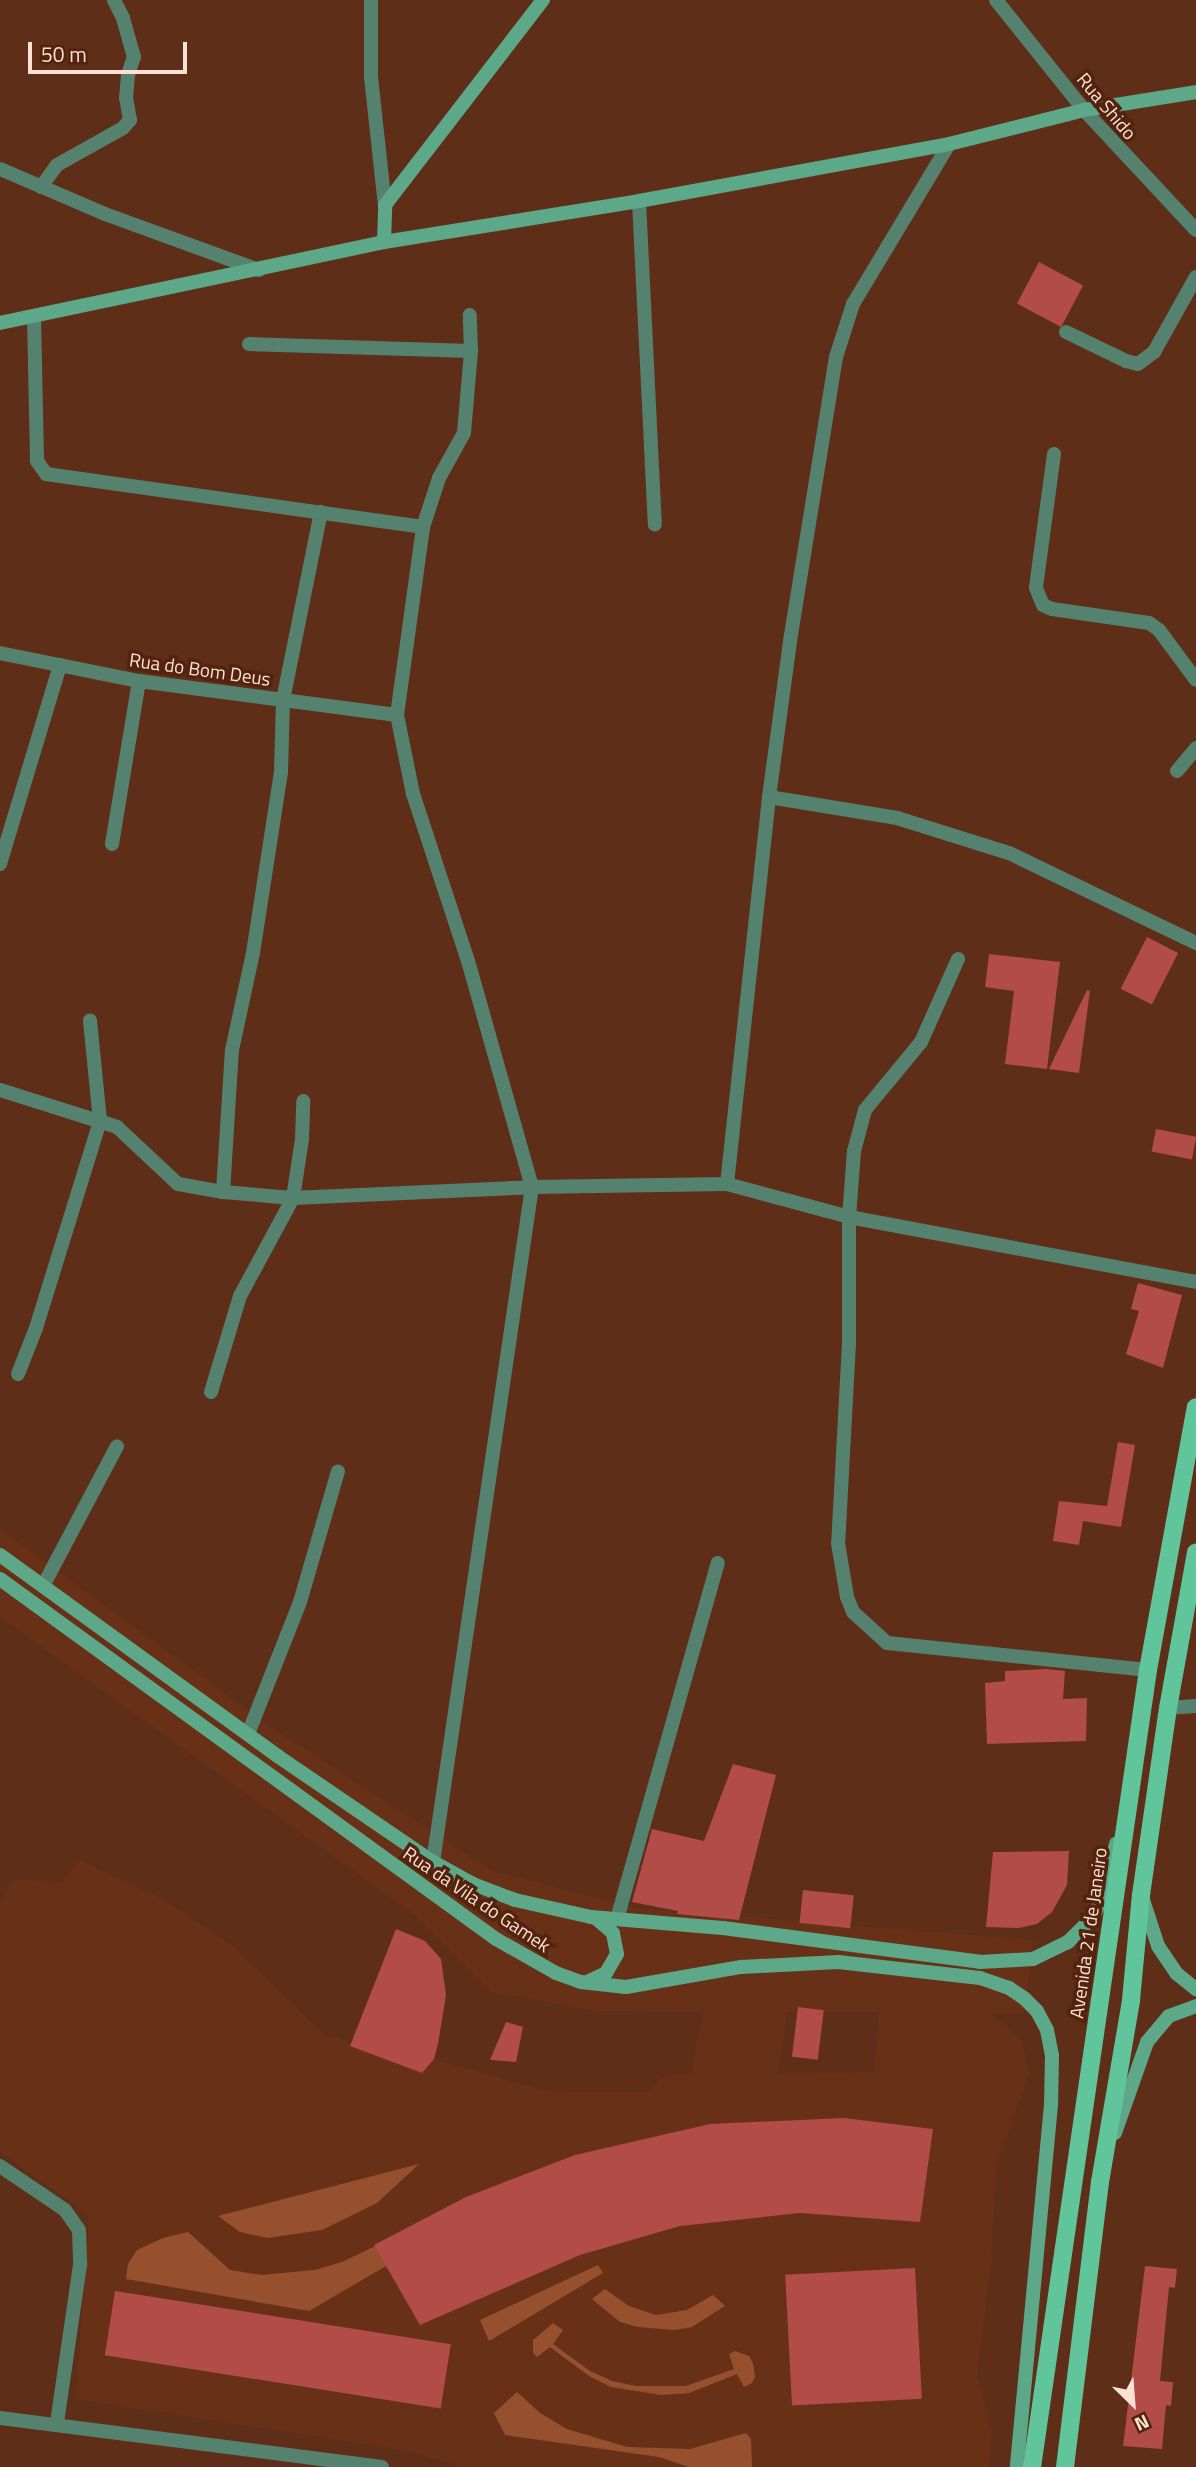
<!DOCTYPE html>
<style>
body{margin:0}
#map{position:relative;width:1196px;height:2467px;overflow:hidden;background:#5e2e18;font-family:"Titillium Web",sans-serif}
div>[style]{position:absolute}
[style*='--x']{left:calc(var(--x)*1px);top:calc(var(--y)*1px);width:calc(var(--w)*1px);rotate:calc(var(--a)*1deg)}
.built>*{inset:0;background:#683117}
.green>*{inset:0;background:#97502e}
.building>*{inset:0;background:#b14c49;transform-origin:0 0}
.street>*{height:14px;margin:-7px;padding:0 7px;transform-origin:7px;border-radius:7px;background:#55826e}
.secondary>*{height:14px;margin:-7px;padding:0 7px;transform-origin:7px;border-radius:7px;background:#5da888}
.primary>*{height:18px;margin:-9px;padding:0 9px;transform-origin:9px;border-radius:9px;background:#61c59c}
span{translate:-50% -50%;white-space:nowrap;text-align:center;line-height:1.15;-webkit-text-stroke:7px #52230d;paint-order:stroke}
.street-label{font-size:19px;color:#ffe0d3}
.north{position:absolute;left:1098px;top:2369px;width:70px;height:70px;-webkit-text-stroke:5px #52230d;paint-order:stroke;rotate:155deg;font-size:19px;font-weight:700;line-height:28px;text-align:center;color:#ffe0d3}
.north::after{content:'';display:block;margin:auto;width:24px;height:32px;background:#ffe0d3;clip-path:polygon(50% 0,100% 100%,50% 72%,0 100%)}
.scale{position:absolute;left:28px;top:42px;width:159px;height:32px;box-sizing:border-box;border:4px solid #ffe0d3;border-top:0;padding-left:9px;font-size:21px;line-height:24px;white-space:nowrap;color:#ffe0d3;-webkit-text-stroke:5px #52230d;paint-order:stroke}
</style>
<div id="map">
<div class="built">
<i style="clip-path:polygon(evenodd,0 1529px,274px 1729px,492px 1871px,636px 1908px,1034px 1940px,1024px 2013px,990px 2013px,1022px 2040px,1029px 2072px,996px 2168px,991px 2265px,977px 2377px,992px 2432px,989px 2467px,463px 2467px,404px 2450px,76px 2399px,89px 2215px,0 2152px,0 1903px,12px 1879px,61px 1883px,80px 1860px,159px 1897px,233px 1946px,326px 2036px,440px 2061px,546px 2091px,646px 2092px,666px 2075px,691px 2075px,703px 2012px,598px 2011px,492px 1992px,415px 1915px,0 1617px,0 1529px,787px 2012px,879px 2012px,874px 2072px,778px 2074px,787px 2012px)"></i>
</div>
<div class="green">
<i style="clip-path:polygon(419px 2164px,377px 2203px,322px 2230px,268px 2238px,240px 2232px,218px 2216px)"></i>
<i style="clip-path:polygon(188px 2232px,230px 2270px,261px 2275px,315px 2270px,342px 2262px,388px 2240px,398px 2259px,309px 2311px,126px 2279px,128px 2264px,137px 2250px,163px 2238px)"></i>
<i style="clip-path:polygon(598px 2265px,603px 2273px,489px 2341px,480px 2320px)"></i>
<i style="clip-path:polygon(605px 2289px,629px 2306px,656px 2315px,687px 2310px,713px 2295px,725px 2306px,692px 2327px,674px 2330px,638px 2327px,620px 2322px,592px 2299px)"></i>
<i style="clip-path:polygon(553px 2323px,563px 2330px,553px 2344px,590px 2371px,612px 2381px,636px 2386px,686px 2386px,734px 2369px,729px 2354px,735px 2351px,749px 2356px,753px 2363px,755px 2377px,752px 2383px,744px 2387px,737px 2374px,689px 2393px,661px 2395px,611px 2387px,589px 2376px,550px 2347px,537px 2357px,533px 2353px,533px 2340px)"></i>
<i style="clip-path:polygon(517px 2392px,540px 2413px,567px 2429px,627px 2447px,690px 2449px,746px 2433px,751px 2439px,752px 2467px,689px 2467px,659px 2457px,505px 2435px,494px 2413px)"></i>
</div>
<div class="building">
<i style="left:1039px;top:262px;width:50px;height:47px;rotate:28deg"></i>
<i style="left:1147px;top:937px;width:35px;height:58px;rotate:27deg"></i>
<i style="clip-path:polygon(989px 954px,1060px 962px,1047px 1069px,1005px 1064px,1014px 991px,985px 987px)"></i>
<i style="clip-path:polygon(1087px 990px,1090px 991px,1079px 1073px,1049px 1069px)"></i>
<i style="left:1156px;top:1129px;width:41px;height:23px;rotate:11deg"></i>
<i style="clip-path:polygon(1138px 1283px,1182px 1295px,1163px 1368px,1126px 1354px,1139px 1311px,1131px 1309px)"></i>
<i style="clip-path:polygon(1118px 1442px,1135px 1445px,1121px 1527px,1083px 1521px,1079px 1545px,1053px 1541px,1059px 1501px,1107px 1506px)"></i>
<i style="clip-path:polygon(1047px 1669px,1065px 1671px,1063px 1699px,1087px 1698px,1086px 1741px,987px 1744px,985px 1683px,1005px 1681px,1005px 1671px)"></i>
<i style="clip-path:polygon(733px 1764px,776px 1775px,739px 1920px,677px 1914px,678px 1911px,632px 1902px,652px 1829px,704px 1841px)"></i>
<i style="clip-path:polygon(1069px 1851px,1067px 1885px,1052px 1912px,1037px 1924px,1019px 1928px,986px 1927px,993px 1852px)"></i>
<i style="left:803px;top:1890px;width:51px;height:33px;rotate:6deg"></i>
<i style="clip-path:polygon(396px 1929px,425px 1941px,441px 1959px,446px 1995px,438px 2044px,434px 2059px,422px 2073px,350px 2046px)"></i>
<i style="left:798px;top:2007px;width:26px;height:50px;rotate:7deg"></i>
<i style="clip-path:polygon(506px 2022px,523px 2027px,516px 2062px,490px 2060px)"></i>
<i style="clip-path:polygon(844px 2118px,933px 2129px,920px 2222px,800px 2213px,680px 2226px,580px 2255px,420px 2325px,374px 2245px,466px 2197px,575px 2155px,710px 2124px)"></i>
<i style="clip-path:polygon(1145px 2266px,1177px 2269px,1175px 2288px,1169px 2287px,1160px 2381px,1173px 2382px,1171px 2406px,1166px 2405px,1162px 2449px,1123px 2446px)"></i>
<i style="left:915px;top:2268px;width:131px;height:130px;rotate:87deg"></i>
<i style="left:115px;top:2291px;width:340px;height:65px;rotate:9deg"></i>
</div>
<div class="street">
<i style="--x:371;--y:0;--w:77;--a:90"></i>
<i style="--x:371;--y:77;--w:129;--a:83.8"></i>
<i style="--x:996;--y:0;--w:141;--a:51.3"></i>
<i style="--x:1084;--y:110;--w:164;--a:47"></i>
<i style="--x:0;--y:169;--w:114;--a:23.2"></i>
<i style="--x:105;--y:214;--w:164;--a:20"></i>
<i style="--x:41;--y:187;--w:27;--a:-54"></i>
<i style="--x:57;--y:165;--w:76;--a:-29.3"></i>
<i style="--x:123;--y:128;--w:11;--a:-49"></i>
<i style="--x:130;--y:120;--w:22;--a:-100"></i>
<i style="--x:126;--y:98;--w:23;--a:-85"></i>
<i style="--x:128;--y:75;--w:19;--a:-72"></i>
<i style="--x:134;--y:57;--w:41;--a:-105.8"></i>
<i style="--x:123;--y:18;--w:20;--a:-117"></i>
<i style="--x:639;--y:201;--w:324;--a:87.2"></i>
<i style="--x:34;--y:316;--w:145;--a:88.8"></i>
<i style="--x:37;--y:461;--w:16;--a:55"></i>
<i style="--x:46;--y:474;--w:381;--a:8"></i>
<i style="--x:1066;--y:332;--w:67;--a:25.8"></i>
<i style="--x:1126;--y:361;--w:12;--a:14"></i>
<i style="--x:1138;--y:364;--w:20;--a:-37"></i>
<i style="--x:1154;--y:352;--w:86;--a:-60.8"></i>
<i style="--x:249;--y:344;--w:222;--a:1.8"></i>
<i style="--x:1054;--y:454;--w:135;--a:97.7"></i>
<i style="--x:1036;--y:588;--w:18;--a:68"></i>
<i style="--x:1043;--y:605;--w:10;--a:24"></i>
<i style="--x:1052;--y:609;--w:98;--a:8.2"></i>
<i style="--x:1149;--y:623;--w:12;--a:35"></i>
<i style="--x:1159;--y:630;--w:62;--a:53.5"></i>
<i style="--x:0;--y:653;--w:142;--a:11.4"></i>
<i style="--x:139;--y:681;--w:260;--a:7.5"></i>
<i style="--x:1177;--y:771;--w:30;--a:-50"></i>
<i style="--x:769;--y:797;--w:130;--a:9.3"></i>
<i style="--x:897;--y:818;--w:117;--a:17.4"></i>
<i style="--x:1009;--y:853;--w:208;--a:25.7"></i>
<i style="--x:112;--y:844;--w:165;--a:-80.6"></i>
<i style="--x:0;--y:864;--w:208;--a:-73.2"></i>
<i style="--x:958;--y:959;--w:91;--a:114"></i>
<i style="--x:921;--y:1042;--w:88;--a:129.5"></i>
<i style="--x:865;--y:1110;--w:42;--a:105"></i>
<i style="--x:854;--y:1151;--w:66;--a:94.3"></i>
<i style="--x:849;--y:1217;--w:126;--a:90"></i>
<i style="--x:849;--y:1343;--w:200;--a:93.1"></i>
<i style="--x:838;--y:1543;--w:55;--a:80.5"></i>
<i style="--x:847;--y:1597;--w:16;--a:68"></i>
<i style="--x:853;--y:1612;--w:46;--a:42.4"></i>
<i style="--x:887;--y:1643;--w:262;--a:5.9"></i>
<i style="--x:0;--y:1090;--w:123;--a:17.5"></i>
<i style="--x:117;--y:1127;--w:83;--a:43.1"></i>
<i style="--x:178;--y:1184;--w:46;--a:10.1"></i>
<i style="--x:223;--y:1192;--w:70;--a:4.9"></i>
<i style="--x:293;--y:1198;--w:239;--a:-2.6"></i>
<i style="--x:532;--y:1187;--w:195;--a:-0.9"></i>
<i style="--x:727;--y:1184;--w:126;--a:15.1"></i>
<i style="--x:849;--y:1217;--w:353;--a:10.6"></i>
<i style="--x:727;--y:1184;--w:389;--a:-83.8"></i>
<i style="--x:769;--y:797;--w:157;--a:-82.3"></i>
<i style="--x:790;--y:641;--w:288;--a:-80.8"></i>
<i style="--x:836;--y:357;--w:56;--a:-72.2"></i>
<i style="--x:853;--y:304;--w:187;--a:-59"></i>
<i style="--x:223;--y:1192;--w:142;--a:-86.4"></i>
<i style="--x:232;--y:1050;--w:99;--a:-77.8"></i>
<i style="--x:253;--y:953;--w:183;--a:-81.2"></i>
<i style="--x:281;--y:772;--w:72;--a:-88.4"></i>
<i style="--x:283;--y:700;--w:192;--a:-78.6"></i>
<i style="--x:18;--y:1374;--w:49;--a:-68.6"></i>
<i style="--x:36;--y:1328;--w:217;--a:-72.8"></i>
<i style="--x:100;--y:1121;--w:101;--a:-95.7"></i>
<i style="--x:211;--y:1392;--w:100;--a:-73.2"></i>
<i style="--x:240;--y:1296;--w:111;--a:-61.6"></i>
<i style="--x:293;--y:1198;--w:60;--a:-81.3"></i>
<i style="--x:302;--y:1139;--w:38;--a:-88"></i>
<i style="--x:43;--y:1586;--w:158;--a:-62.1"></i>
<i style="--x:1168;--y:1708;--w:28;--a:-4"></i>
<i style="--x:248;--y:1734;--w:142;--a:-68.5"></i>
<i style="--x:300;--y:1602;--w:136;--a:-73.8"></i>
<i style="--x:433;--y:1862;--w:682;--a:-81.66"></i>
<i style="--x:532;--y:1187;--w:235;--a:-105.8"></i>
<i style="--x:468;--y:961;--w:176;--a:-108.2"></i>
<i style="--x:413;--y:794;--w:81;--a:-101.4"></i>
<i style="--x:397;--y:715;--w:190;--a:-82.1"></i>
<i style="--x:423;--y:527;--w:52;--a:-71.9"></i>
<i style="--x:439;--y:478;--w:51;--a:-60.9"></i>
<i style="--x:464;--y:433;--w:82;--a:-85.1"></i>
<i style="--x:471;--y:351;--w:36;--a:-92"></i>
<i style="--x:617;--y:1919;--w:370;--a:-74.2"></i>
<i style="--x:0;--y:2166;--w:78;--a:34.1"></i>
<i style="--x:65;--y:2210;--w:24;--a:55"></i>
<i style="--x:79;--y:2230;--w:35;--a:88"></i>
<i style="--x:80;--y:2265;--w:160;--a:98.3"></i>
<i style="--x:0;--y:2418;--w:385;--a:7.3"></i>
</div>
<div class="secondary">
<i style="--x:384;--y:242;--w:37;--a:-88"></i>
<i style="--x:385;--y:205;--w:259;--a:-52.4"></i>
<i style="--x:0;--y:323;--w:392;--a:-11.9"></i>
<i style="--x:384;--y:242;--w:258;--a:-9.1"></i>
<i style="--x:639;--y:201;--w:315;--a:-10.4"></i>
<i style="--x:949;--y:144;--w:139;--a:-14.1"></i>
<i style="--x:1084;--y:110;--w:113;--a:-9.1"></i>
<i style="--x:0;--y:1555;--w:344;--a:35.9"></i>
<i style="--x:279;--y:1757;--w:186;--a:34.3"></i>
<i style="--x:433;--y:1862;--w:46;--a:28.8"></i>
<i style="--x:473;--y:1884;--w:45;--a:20.9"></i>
<i style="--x:515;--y:1900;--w:78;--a:12.6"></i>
<i style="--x:591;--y:1917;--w:132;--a:4.8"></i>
<i style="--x:723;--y:1928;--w:259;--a:7.5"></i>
<i style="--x:980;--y:1962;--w:53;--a:-3.2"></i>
<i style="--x:1033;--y:1959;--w:39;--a:-26"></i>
<i style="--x:1068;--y:1942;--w:35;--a:-45"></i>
<i style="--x:1093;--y:1917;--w:23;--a:-65"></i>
<i style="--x:1103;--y:1896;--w:54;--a:-76"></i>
<i style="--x:0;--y:1579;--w:613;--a:35.97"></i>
<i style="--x:496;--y:1939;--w:69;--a:29.5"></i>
<i style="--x:556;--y:1973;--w:27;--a:20"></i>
<i style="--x:581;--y:1982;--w:45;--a:6.3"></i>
<i style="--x:626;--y:1987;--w:117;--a:-9.9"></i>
<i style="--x:741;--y:1967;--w:97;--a:-3"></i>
<i style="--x:838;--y:1962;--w:143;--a:6.4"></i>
<i style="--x:980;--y:1978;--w:31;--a:19"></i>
<i style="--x:1009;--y:1988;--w:18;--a:34"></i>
<i style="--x:1024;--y:1998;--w:18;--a:45"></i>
<i style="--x:1037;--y:2011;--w:21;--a:62"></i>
<i style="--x:1047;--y:2030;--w:25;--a:79"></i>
<i style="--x:1052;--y:2055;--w:50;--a:91.1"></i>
<i style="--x:1051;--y:2105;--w:364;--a:95.4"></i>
<i style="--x:1143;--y:1900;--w:48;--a:71.9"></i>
<i style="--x:1158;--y:1946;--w:32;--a:56"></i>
<i style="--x:1176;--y:1973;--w:26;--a:39"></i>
<i style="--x:587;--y:1982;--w:21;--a:-25"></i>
<i style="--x:606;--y:1973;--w:22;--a:-60"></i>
<i style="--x:617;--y:1954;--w:21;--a:-101"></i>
<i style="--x:613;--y:1933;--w:23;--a:-139"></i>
<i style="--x:1115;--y:2133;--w:96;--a:-70.6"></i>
<i style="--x:1147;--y:2042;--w:34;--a:-50"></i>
<i style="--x:1169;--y:2016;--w:29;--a:-20"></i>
</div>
<div class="primary">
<i style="--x:1032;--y:2467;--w:805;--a:-81.72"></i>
<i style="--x:1148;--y:1670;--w:267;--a:-79.7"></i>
<i style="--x:1065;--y:2467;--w:287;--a:-83"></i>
<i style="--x:1100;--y:2182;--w:185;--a:-80.3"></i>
<i style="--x:1131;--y:2000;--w:105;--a:-84.6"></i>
<i style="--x:1141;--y:1895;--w:189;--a:-81.8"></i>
<i style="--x:1168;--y:1708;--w:158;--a:-79.8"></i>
</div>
<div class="street-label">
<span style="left:1107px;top:106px;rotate:50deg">Rua Shido</span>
<span style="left:200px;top:669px;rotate:8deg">Rua do Bom Deus</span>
<span style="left:477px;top:1899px;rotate:34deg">Rua da Vila do Gamek</span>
<span style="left:1088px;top:1933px;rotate:-82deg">Avenida 21 de Janeiro</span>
</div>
<div class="north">N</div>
<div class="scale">50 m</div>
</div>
